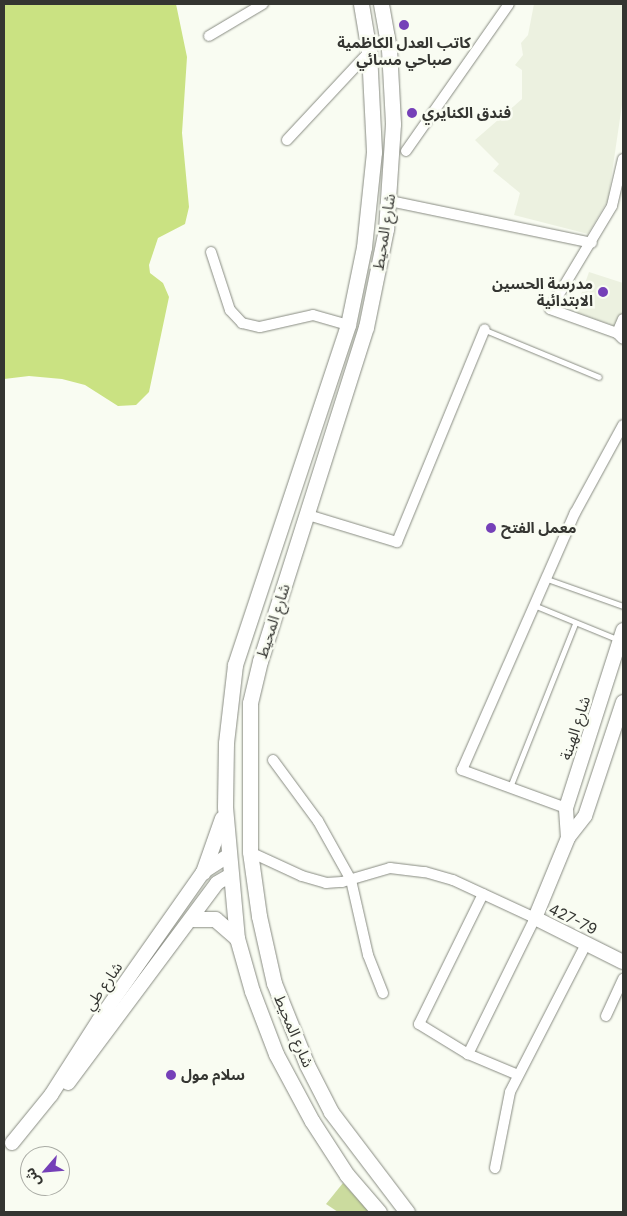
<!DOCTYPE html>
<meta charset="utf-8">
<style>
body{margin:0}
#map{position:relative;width:627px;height:1216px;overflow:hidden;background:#f9fcf2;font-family:Inter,"Noto Sans Arabic",sans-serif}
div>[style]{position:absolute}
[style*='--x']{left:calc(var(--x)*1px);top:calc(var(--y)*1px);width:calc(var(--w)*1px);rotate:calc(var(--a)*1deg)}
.built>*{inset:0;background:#ecf1e0}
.green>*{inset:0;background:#cbdb9e}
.water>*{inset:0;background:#cae282}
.roads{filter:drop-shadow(0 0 1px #888b82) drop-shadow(0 0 1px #888b82)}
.lane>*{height:5px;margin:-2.5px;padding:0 2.5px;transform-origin:2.5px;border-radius:2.5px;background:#fff}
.street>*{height:10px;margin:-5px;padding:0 5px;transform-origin:5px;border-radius:5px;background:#fff}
.secondary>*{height:14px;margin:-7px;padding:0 7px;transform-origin:7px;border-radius:7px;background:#fff}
.primary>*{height:15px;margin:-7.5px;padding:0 7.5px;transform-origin:7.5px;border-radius:7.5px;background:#fff}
.dots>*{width:14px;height:14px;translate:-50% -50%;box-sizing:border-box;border:2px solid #f9fcf2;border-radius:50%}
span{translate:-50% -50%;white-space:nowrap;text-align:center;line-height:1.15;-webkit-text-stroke:5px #f9fcf2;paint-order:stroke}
.poi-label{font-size:15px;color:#343531;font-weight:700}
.left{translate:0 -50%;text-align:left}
.right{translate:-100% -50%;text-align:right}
.street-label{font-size:15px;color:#343531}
.frame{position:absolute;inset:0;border:5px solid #343531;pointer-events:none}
.north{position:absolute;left:20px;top:1146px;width:50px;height:50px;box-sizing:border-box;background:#f9fcf2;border:1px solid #aaaca5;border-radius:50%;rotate:243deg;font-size:14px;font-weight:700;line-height:20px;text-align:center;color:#343531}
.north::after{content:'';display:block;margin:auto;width:18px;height:22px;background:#7540b8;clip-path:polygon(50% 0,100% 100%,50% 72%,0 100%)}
</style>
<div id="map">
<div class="built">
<i style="clip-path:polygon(534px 4px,623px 4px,623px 98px,608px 200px,588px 234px,514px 215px,520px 193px,493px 171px,499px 164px,475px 140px,522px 99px,522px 70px,515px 65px,523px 55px,521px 43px,528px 35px)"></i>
<i style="clip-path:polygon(589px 272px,623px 283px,623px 318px,615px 326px,575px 312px)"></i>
</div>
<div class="green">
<i style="clip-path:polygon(343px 1183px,369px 1212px,338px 1212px,326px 1204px)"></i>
</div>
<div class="water">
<i style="clip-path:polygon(4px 4px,176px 4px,187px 57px,182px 133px,189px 207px,185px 224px,158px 238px,149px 265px,150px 273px,163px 283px,169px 297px,149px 392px,136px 405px,118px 406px,85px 385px,62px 379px,29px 376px,4px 379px)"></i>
</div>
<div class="roads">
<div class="lane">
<i style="--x:485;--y:330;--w:123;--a:22.4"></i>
<i style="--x:547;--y:579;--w:81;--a:19.6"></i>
<i style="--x:536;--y:606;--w:90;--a:22.3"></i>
<i style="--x:510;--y:787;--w:175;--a:-68.3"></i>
</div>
<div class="street">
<i style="--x:209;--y:36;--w:63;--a:-30.7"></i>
<i style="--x:287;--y:140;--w:120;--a:-47"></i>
<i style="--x:406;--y:151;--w:179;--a:-55"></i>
<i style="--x:623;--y:159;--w:48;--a:103.2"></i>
<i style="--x:612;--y:206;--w:120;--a:121"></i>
<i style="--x:550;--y:309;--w:71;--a:19.7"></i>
<i style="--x:617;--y:333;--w:8;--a:45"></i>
<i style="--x:390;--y:201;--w:206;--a:11.7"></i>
<i style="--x:211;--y:252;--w:61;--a:71.9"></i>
<i style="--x:230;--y:310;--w:18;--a:47"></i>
<i style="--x:242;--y:323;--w:18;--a:13"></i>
<i style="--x:260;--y:327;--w:54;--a:-12.8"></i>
<i style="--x:313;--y:315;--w:36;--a:16"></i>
<i style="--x:617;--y:333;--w:15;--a:-67"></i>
<i style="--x:308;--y:515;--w:93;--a:16.9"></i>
<i style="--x:397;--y:542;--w:230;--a:-67.6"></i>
<i style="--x:273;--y:760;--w:76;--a:53.6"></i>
<i style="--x:318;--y:821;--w:68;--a:60.8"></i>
<i style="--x:351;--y:880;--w:77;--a:77.2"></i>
<i style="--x:368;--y:955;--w:41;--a:68.5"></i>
<i style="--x:566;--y:808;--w:111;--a:-159.9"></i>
<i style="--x:462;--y:770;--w:281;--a:-66.3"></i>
<i style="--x:575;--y:513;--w:100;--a:-61.4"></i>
<i style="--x:250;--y:852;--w:57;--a:24.8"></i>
<i style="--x:302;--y:876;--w:25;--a:16"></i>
<i style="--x:326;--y:883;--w:16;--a:-4"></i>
<i style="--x:342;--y:882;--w:50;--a:-16.3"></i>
<i style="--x:390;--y:868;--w:35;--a:7"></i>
<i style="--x:425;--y:872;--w:29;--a:16"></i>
<i style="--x:453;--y:880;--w:90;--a:24.9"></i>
<i style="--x:535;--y:918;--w:152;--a:116.2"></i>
<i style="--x:483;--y:894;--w:145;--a:116.2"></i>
<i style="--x:419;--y:1024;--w:57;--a:31.5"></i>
<i style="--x:468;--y:1054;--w:54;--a:22.8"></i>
<i style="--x:606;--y:1016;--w:41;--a:-65.3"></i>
<i style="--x:495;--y:1168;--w:77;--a:-78.8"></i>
<i style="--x:510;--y:1092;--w:166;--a:-62.8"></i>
</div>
<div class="secondary">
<i style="--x:623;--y:702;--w:120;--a:108.4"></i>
<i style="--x:585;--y:816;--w:28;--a:128"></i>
<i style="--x:568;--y:838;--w:87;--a:112.4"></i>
<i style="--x:535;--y:918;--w:98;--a:26.6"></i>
<i style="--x:568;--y:838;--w:30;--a:-94"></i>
<i style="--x:566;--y:808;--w:187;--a:-72.2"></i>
<i style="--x:68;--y:1083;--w:249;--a:-53.3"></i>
<i style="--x:217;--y:883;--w:14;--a:-30"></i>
<i style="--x:12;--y:1143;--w:62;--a:-50.9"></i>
<i style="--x:51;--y:1095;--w:89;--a:-57.4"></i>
<i style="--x:99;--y:1020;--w:181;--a:-54.9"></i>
<i style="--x:203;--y:872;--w:30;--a:-33"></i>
</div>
<div class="primary">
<i style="--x:361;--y:4;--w:49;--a:80.5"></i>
<i style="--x:369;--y:52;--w:100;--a:87.1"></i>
<i style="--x:374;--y:152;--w:96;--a:96"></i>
<i style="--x:364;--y:247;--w:80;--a:101.6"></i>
<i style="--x:348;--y:325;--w:358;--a:108.4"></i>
<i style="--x:235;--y:665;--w:79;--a:96.6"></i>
<i style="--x:226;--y:743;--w:64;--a:90.9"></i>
<i style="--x:225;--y:807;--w:132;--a:84.8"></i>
<i style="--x:237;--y:938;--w:55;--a:74.2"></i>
<i style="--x:252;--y:991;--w:67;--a:69.1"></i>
<i style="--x:276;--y:1054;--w:76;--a:61.8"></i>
<i style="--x:312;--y:1121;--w:64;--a:57.1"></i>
<i style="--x:347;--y:1175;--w:49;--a:49.1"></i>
<i style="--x:381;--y:4;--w:46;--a:79.9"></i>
<i style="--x:389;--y:49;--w:75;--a:86.9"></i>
<i style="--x:393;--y:124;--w:105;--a:93.8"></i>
<i style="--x:386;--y:229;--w:100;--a:101.5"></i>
<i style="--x:366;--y:327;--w:350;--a:107.6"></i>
<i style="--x:260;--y:661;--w:43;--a:103.4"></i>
<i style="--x:250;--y:703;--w:149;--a:90"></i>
<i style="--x:250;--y:852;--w:65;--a:82"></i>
<i style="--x:259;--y:916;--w:69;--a:77.4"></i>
<i style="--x:274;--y:983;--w:88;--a:68.1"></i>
<i style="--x:307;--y:1065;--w:53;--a:62.9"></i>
<i style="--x:331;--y:1112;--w:126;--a:52.8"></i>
<i style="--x:203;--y:872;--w:57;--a:-70.6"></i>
<i style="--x:191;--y:919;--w:24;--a:0"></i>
<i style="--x:215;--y:919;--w:29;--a:41"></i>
</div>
</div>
<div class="dots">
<i style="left:404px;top:25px;background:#7540b8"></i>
<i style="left:412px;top:113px;background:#7540b8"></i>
<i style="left:603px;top:292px;background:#7540b8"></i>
<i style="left:491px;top:528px;background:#7540b8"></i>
<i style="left:171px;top:1075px;background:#7540b8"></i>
</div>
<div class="poi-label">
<span style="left:404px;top:51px">كاتب العدل الكاظمية<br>صباحي مسائي</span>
<span class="left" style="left:422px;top:113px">فندق الكنايري</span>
<span class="right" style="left:593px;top:292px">مدرسة الحسين<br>الابتدائية</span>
<span class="left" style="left:501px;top:528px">معمل الفتح</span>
<span class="left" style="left:181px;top:1075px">سلام مول</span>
</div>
<div class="street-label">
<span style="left:384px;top:232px;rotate:-81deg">شارع المحيط</span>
<span style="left:273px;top:621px;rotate:-72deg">شارع المحيط</span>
<span style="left:575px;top:728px;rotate:-72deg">شارع الهبنة</span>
<span style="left:573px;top:919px;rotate:26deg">427-79</span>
<span style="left:103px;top:986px;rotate:-55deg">شارع طي</span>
<span style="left:294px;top:1031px;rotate:67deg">شارع المحيط</span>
</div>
<div class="frame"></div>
<div class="north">ش</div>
</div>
